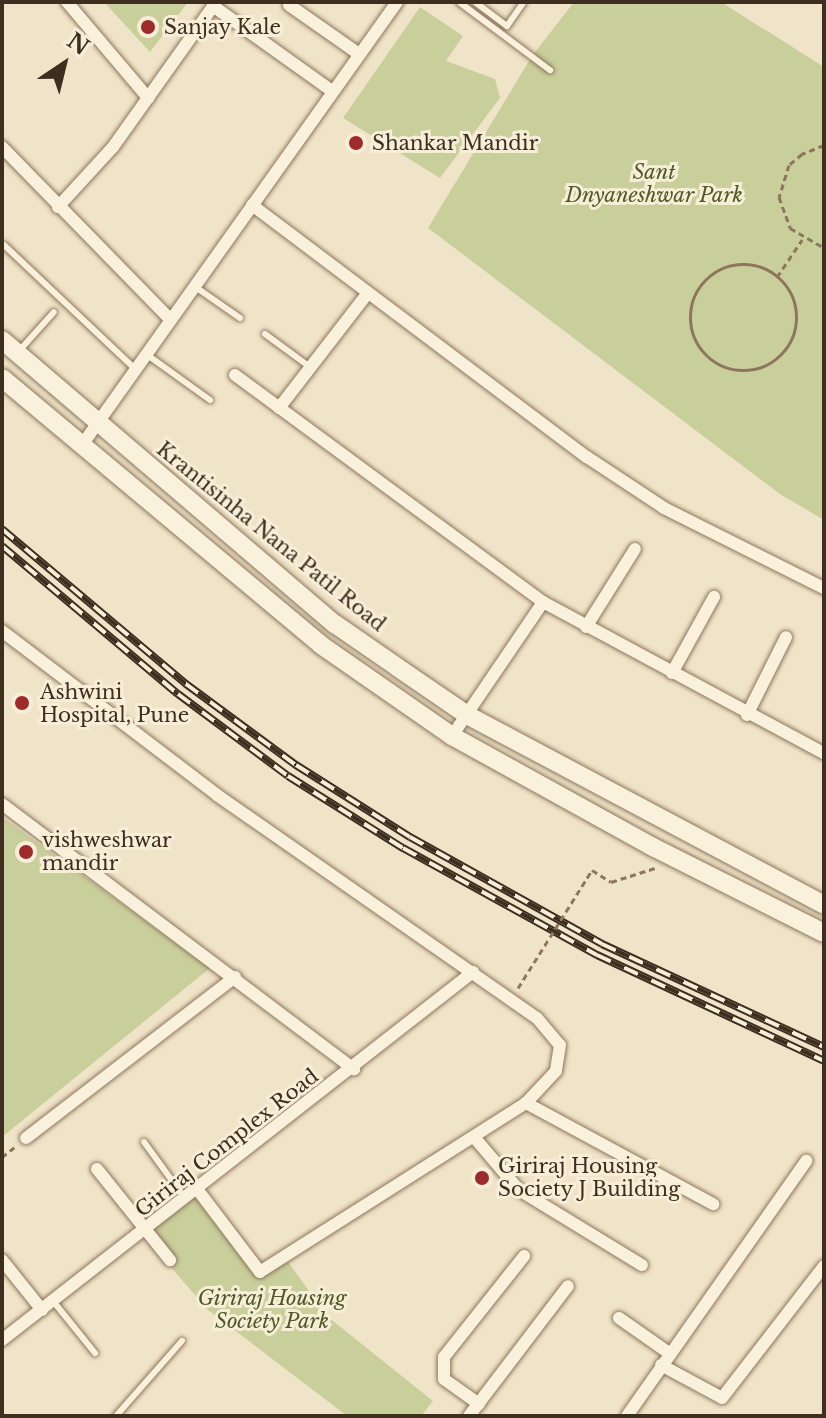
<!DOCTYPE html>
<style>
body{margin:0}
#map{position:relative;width:826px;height:1418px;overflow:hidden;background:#f0e4c8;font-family:"Libre Baskerville",serif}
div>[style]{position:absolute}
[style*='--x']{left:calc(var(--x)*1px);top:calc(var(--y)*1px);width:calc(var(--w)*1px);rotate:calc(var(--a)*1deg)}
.green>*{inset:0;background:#c9cf9b}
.path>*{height:3px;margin-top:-1.5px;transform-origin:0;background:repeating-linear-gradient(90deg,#8d765c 0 6px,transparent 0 10px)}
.path>.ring{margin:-1.5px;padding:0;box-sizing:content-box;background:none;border:3px solid #8d765c;border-radius:50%}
.roads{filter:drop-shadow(0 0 2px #8d765c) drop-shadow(0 0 2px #8d765c)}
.service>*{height:6px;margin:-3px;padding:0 3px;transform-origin:3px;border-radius:3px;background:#faf1dc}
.minor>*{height:12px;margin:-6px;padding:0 6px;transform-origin:6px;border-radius:6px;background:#faf1dc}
.secondary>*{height:18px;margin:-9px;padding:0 9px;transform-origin:9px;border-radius:9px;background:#faf1dc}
.rail>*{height:8px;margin-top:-4px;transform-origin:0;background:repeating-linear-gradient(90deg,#f7eed8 0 15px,#3d2e20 0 30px);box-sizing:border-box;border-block:2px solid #3d2e20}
.path-bridge>*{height:3px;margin-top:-1.5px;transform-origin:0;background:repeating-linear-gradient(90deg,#8d765c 0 6px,transparent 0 10px)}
.dots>*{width:22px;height:22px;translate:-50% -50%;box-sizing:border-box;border:4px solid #f7eed8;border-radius:50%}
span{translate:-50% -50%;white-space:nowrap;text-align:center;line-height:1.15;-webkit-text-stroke:6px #f7eed8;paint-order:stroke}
.poi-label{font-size:20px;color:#3d2e20}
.left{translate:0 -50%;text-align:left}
.park-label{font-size:20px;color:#4d5a26;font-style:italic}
.street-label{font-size:20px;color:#3d2e20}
.frame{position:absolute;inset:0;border:4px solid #3d2e20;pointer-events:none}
.north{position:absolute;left:24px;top:24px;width:80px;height:80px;-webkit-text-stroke:6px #f7eed8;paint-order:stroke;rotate:35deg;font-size:22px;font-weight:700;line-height:32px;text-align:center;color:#3d2e20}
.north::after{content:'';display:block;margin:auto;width:28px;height:36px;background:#3d2e20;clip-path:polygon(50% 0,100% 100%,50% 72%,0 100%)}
</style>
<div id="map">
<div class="green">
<i style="clip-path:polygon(104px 2px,188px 2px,150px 52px)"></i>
<i style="clip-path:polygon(574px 2px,721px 2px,824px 67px,824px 520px,780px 494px,428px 228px,532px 56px)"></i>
<i style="clip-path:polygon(420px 7px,463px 36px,446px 61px,495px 79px,500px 98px,440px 178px,343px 118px)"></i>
<i style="clip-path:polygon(2px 817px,210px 968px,2px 1137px)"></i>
<i style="clip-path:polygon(197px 1189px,260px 1272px,286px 1259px,328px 1317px,433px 1401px,421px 1416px,347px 1416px,208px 1310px,142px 1234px)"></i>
</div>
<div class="path">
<i style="--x:824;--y:145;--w:24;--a:158"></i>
<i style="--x:802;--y:154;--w:17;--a:140"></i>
<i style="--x:789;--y:165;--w:34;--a:107"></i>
<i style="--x:779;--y:197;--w:33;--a:70"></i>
<i style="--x:790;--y:228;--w:39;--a:30"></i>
<i class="ring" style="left:690px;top:264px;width:103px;height:103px"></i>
<i style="--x:777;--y:277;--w:45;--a:-56"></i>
<i style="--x:592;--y:870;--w:22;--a:32"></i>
<i style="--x:611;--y:882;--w:46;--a:-17.7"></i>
<i style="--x:2;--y:1157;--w:16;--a:-38"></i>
</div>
<div class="roads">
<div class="service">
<i style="--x:459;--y:2;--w:114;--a:36.8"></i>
<i style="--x:475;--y:2;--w:40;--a:37"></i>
<i style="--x:507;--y:26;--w:29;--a:-55"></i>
<i style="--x:4;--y:245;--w:182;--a:43.4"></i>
<i style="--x:194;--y:286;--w:56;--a:34.8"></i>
<i style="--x:265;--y:334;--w:56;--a:36.3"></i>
<i style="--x:19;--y:351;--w:52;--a:-48.1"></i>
<i style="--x:146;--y:354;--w:79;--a:35.7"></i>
<i style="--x:144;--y:1142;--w:68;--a:54"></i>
<i style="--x:53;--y:1301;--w:67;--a:51.1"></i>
<i style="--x:116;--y:1416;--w:100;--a:-48.7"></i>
</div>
<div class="minor">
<i style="--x:67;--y:2;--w:126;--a:49.8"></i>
<i style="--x:289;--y:5;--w:85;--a:35"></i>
<i style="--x:213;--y:6;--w:146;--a:35.5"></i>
<i style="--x:2;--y:147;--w:240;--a:45.7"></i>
<i style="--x:252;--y:205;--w:419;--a:37"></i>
<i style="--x:587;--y:457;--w:92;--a:33.5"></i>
<i style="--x:664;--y:508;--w:179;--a:26.6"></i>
<i style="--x:58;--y:207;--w:81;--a:-47.5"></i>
<i style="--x:113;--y:147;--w:178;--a:-54.6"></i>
<i style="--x:235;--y:375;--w:383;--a:36.4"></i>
<i style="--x:543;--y:602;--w:319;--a:28.3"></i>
<i style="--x:279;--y:408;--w:145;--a:-52.3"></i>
<i style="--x:82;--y:445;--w:544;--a:-54.58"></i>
<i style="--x:586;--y:627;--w:92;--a:-57.9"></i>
<i style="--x:2;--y:631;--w:270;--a:37.3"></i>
<i style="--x:217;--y:795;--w:390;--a:34.9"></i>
<i style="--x:537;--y:1018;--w:35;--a:50"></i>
<i style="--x:560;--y:1045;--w:26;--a:99"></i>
<i style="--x:556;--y:1071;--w:44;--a:133.2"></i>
<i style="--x:526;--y:1103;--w:315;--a:147.6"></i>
<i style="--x:260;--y:1272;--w:104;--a:-127.2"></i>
<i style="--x:672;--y:673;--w:87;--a:-61.1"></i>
<i style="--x:747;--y:715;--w:87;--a:-63.4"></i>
<i style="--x:452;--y:736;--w:162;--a:-55.8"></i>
<i style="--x:2;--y:804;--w:441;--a:37"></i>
<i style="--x:526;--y:1103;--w:213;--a:28.4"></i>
<i style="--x:474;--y:1137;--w:70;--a:49.7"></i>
<i style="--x:519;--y:1190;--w:144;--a:31.4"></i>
<i style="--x:26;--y:1138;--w:264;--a:-37.6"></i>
<i style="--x:97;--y:1169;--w:117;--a:51.3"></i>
<i style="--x:2;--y:1260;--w:64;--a:51.3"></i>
<i style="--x:619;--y:1318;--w:61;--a:35"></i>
<i style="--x:2;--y:1340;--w:598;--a:-38"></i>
<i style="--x:661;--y:1365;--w:69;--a:28.4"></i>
<i style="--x:722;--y:1398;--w:167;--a:-52.3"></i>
<i style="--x:479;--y:1404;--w:43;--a:-144.5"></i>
<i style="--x:444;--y:1379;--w:22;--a:-90"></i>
<i style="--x:444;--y:1357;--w:129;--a:-51.6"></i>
<i style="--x:469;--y:1416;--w:163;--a:-52.7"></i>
<i style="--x:627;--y:1416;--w:312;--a:-54.9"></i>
</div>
<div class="secondary">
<i style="--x:2;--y:340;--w:438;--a:40.5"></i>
<i style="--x:335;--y:624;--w:75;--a:34.7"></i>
<i style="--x:397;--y:667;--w:85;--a:34.4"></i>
<i style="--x:467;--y:715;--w:404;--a:28"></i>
<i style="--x:2;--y:378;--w:416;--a:39.9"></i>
<i style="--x:321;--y:645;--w:160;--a:34.8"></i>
<i style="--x:452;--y:736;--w:230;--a:28.9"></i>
<i style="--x:653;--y:847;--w:191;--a:26.7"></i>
</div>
</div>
<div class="rail">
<i style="--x:2;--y:529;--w:241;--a:40.1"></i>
<i style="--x:186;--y:684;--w:137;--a:36.4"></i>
<i style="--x:296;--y:765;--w:135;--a:32.3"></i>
<i style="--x:410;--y:837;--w:220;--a:29.1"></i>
<i style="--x:602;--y:944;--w:245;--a:24.9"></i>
<i style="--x:2;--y:546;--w:230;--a:40.1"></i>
<i style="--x:178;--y:694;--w:137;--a:36.7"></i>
<i style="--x:288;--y:776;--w:136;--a:32.1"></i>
<i style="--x:403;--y:848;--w:222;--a:28.9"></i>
<i style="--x:597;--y:955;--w:251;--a:25"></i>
</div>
<div class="path-bridge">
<i style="--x:518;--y:988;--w:139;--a:-57.9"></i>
</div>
<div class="dots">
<i style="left:148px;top:27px;background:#9e2a2b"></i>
<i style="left:356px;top:143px;background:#9e2a2b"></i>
<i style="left:22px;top:703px;background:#9e2a2b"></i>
<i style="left:26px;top:852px;background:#9e2a2b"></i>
<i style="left:482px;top:1178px;background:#9e2a2b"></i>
</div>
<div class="poi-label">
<span class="left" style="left:164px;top:27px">Sanjay Kale</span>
<span class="left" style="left:372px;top:143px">Shankar Mandir</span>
<span class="left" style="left:40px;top:704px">Ashwini<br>Hospital, Pune</span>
<span class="left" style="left:42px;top:852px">vishweshwar<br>mandir</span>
<span class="left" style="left:498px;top:1178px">Giriraj Housing<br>Society J Building</span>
</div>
<div class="park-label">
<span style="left:654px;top:184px">Sant<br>Dnyaneshwar Park</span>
<span style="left:272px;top:1310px">Giriraj Housing<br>Society Park</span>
</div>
<div class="street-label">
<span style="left:271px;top:537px;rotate:39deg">Krantisinha Nana Patil Road</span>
<span style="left:227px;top:1143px;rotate:-38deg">Giriraj Complex Road</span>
</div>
<div class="frame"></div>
<div class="north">N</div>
</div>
